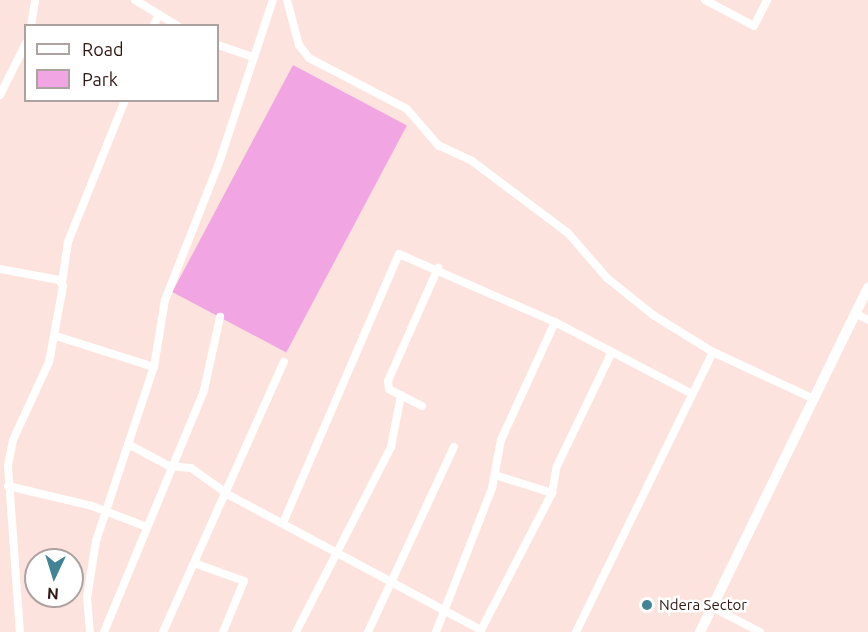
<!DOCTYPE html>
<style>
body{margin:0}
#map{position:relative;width:868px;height:632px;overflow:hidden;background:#fde3dd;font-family:Ubuntu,sans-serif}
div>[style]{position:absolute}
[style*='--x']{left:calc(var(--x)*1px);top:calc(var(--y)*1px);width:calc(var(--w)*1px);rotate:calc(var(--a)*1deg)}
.green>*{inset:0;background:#f1a6e3;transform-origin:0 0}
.minor>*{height:8px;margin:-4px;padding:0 4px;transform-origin:4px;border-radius:4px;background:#fff}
.major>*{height:10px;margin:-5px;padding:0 5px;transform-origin:5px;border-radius:5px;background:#fff}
.dots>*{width:16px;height:16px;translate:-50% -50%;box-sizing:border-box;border:3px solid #fff;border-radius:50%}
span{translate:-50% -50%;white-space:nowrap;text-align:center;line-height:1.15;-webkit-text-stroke:5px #fff;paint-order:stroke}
.poi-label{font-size:15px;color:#301914}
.left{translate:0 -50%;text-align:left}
.legend{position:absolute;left:24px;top:24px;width:195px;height:78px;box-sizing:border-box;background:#fff;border:2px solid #aca3a1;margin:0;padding:8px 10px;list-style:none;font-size:18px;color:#301914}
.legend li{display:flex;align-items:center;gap:12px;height:30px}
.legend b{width:30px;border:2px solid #aca3a1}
.north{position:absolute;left:24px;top:548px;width:60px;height:60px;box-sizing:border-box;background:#fff;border:2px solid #aca3a1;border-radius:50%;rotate:184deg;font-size:16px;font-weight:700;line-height:24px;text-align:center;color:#301914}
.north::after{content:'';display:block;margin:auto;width:21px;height:27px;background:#418594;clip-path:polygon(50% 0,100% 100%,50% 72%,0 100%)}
</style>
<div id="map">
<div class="green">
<i style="left:293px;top:65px;width:129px;height:257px;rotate:28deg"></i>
</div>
<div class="minor">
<i style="--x:135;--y:0;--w:50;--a:31.2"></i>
<i style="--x:287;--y:0;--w:47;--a:75.1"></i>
<i style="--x:299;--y:45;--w:16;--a:52"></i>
<i style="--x:309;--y:58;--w:110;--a:27.5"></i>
<i style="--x:407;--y:109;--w:48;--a:49.3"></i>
<i style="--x:438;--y:145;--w:38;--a:25"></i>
<i style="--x:472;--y:161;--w:120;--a:36.9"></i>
<i style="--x:568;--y:233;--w:60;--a:49.1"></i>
<i style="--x:607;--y:278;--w:59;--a:38.8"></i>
<i style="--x:653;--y:315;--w:70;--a:31.7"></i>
<i style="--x:713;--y:352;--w:111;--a:25"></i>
<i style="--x:705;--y:0;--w:55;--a:28"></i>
<i style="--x:754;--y:26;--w:29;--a:-63"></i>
<i style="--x:31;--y:26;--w:26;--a:-81"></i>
<i style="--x:153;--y:26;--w:10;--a:-61"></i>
<i style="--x:218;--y:45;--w:34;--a:19"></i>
<i style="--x:0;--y:95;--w:58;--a:-63.4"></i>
<i style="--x:0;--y:269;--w:60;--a:10.6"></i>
<i style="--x:59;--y:280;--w:7;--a:56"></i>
<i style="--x:63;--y:286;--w:77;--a:100.4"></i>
<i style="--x:49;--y:362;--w:86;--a:114.8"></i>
<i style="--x:13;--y:440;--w:26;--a:101"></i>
<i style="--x:8;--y:466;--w:166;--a:85.9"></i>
<i style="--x:62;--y:283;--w:41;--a:-81.7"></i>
<i style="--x:68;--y:242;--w:153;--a:-68.1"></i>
<i style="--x:855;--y:313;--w:15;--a:28"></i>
<i style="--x:56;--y:336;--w:103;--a:17.6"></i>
<i style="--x:422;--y:406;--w:37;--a:-153"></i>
<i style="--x:389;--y:389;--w:8;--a:-97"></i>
<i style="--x:388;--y:381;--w:124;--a:-66.1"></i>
<i style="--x:128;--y:444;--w:47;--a:28.2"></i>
<i style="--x:169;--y:466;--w:22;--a:5"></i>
<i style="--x:191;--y:468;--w:47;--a:35.4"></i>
<i style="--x:229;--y:495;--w:286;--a:28.2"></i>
<i style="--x:495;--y:475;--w:60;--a:17.5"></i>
<i style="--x:8;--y:486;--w:86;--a:13.4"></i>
<i style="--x:92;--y:506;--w:56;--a:21"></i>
<i style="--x:283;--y:523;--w:293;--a:-66.7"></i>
<i style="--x:399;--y:254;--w:170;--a:23.6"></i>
<i style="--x:555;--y:322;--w:155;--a:27.7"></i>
<i style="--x:194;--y:563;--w:53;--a:19.8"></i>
<i style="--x:244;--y:581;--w:55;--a:112.4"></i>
<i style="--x:712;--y:607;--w:54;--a:27.5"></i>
<i style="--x:90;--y:632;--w:34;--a:-95"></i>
<i style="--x:87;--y:598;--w:58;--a:-81"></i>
<i style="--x:96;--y:541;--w:183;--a:-71.6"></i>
<i style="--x:154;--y:367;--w:68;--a:-80.7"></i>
<i style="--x:165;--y:300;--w:147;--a:-68.5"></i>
<i style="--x:219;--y:163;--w:172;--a:-71.7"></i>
<i style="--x:104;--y:632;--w:262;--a:-67.5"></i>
<i style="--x:204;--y:390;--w:75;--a:-77.6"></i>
<i style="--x:163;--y:632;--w:296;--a:-65.9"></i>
<i style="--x:296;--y:632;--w:208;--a:-62.8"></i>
<i style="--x:391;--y:447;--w:53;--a:-79.1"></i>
<i style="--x:368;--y:632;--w:204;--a:-65.1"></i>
<i style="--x:436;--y:632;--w:155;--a:-68.7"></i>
<i style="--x:492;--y:488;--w:49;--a:-79.4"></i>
<i style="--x:501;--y:440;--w:130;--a:-65.4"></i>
<i style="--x:480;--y:632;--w:157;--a:-62.6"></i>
<i style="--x:552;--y:493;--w:27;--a:-80"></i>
<i style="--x:557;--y:466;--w:124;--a:-64.3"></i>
<i style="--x:576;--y:632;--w:312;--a:-63.9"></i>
</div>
<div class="major">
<i style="--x:700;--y:632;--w:383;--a:-64"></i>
</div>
<div class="dots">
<i style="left:647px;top:605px;background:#418594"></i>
</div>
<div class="poi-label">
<span class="left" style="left:659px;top:605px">Ndera Sector</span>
</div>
<ul class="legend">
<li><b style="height:8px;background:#fff"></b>Road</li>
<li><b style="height:16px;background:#f1a6e3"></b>Park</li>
</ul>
<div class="north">N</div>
</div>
